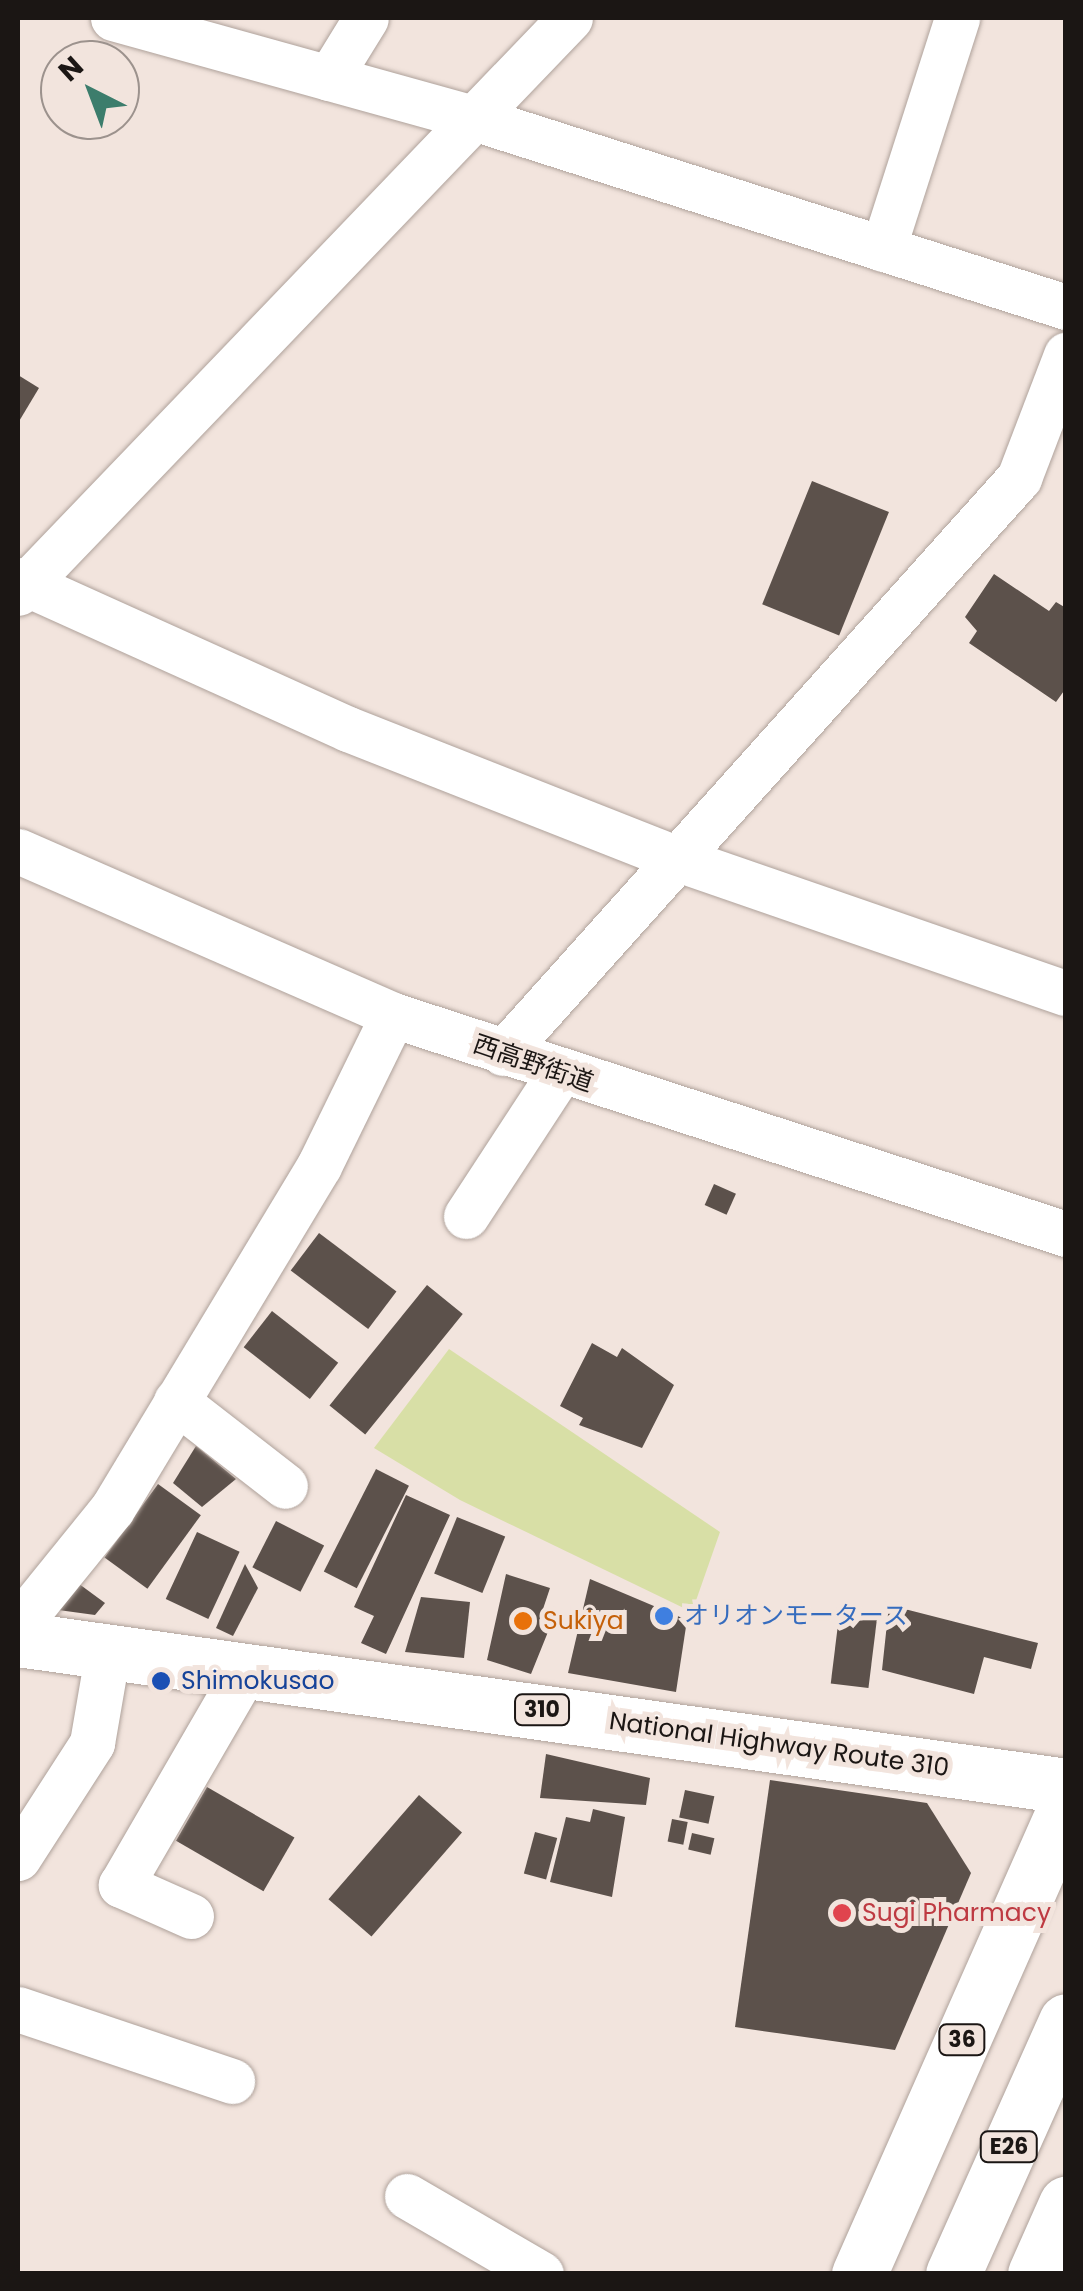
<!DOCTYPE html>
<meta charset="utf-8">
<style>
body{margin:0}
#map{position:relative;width:1083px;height:2291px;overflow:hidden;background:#f2e4dd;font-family:Poppins,"Noto Sans JP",sans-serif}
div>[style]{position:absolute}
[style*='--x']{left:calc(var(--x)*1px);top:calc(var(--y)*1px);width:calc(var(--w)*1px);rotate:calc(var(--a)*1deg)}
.green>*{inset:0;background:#d8dfa6}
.building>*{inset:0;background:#5c514b;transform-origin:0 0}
.roads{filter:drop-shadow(0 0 2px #afa29b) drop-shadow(0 0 2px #afa29b)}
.minor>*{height:45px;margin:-22.5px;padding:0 22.5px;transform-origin:22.5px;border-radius:22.5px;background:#fff}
.major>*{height:55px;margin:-27.5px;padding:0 27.5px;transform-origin:27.5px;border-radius:27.5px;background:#fff}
.highway>*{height:55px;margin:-27.5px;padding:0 27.5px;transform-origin:27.5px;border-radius:27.5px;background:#fff}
.dots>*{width:28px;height:28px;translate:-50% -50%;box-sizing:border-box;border:5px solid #f2e4dd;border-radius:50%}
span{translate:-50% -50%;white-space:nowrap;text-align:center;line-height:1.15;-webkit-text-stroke:10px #f2e4dd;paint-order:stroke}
.shield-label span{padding:2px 8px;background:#f2e4dd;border:2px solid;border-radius:8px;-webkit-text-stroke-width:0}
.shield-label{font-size:22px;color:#1b1614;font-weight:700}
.street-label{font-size:25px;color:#1b1614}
.shop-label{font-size:25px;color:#366cbe}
.left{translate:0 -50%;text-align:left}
.food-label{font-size:25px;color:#c56008}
.transit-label{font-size:25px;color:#164399}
.health-label{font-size:25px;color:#be3a42}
.frame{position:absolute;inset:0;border:20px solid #1b1614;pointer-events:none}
.north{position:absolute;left:40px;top:40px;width:100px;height:100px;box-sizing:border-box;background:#f2e4dd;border:2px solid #9c928d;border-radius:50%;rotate:318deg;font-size:28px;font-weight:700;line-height:40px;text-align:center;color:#1b1614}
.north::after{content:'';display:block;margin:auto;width:35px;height:45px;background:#3c7d6c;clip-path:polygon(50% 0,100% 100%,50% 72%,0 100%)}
</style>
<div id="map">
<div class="green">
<i style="clip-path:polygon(449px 1349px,720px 1532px,692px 1612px,460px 1500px,374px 1448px)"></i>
</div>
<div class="building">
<i style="clip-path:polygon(18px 375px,39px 388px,18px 423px)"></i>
<i style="left:812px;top:481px;width:83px;height:133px;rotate:22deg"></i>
<i style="clip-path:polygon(994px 574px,1049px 611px,1056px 602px,1066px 608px,1066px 688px,1056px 702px,969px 643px,977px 631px,965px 617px)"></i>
<i style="left:714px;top:1184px;width:24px;height:23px;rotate:24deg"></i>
<i style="left:319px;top:1233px;width:97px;height:47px;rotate:37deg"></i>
<i style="left:427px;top:1285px;width:46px;height:155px;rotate:39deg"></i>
<i style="left:272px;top:1311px;width:84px;height:46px;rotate:38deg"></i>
<i style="clip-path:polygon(592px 1343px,617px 1357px,622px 1348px,674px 1385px,642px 1448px,579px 1425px,583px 1418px,560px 1406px)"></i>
<i style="clip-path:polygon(196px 1446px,236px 1479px,202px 1507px,173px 1483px)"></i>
<i style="left:376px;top:1469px;width:37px;height:115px;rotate:27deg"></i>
<i style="left:158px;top:1484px;width:53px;height:91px;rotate:36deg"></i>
<i style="clip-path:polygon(406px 1495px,450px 1515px,386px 1654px,361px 1643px,374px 1616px,354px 1607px)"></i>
<i style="left:457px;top:1517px;width:52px;height:61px;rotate:22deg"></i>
<i style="left:276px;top:1521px;width:54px;height:52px;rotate:27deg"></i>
<i style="left:197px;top:1532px;width:47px;height:74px;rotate:25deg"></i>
<i style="clip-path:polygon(245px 1564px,258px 1588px,233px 1636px,216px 1628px)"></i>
<i style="clip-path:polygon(506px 1574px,550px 1588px,540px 1618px,552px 1622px,531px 1674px,487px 1660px)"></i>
<i style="clip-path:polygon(71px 1578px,105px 1603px,95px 1615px,51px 1609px)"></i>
<i style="clip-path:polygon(590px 1579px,687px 1620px,676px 1692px,568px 1673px)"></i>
<i style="clip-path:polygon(421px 1597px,470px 1602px,464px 1658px,405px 1652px)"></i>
<i style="clip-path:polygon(889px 1605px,1038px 1643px,1031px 1669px,984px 1657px,974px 1694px,882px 1670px)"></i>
<i style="left:840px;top:1608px;width:38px;height:76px;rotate:7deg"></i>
<i style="clip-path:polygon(546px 1754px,650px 1778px,646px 1805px,540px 1798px)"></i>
<i style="clip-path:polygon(770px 1780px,927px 1803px,971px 1873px,895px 2050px,735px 2027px)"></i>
<i style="left:207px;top:1787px;width:101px;height:62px;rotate:30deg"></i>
<i style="left:685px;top:1790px;width:30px;height:28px;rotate:12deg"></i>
<i style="left:419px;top:1795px;width:57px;height:138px;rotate:41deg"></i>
<i style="clip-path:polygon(593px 1809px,625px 1817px,612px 1897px,550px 1882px,566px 1817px,590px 1822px)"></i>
<i style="left:672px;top:1819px;width:16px;height:23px;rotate:11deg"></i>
<i style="left:535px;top:1832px;width:23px;height:43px;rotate:15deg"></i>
<i style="left:692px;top:1833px;width:23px;height:17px;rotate:13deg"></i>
</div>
<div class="roads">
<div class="minor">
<i style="--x:113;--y:18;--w:381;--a:15.5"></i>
<i style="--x:480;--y:120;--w:615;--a:17.7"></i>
<i style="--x:329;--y:78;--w:70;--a:-58.3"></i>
<i style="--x:883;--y:249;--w:243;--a:-72.2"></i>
<i style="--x:18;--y:580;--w:362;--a:24.3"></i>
<i style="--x:348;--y:729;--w:355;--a:21.5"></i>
<i style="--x:678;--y:859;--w:410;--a:19.1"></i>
<i style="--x:18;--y:593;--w:797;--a:-46.17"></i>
<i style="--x:18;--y:851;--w:409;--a:23.6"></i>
<i style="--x:393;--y:1015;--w:708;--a:18.03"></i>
<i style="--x:503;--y:1053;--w:773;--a:-48.1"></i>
<i style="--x:1019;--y:478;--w:132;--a:-69.1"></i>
<i style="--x:466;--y:1216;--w:170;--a:-56.8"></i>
<i style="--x:176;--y:1401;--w:138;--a:37.9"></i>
<i style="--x:18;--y:1625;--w:149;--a:-51"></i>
<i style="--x:112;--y:1509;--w:401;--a:-58.9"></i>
<i style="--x:319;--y:1166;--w:168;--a:-63.9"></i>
<i style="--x:18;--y:1858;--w:137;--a:-57.2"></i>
<i style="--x:92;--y:1743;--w:94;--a:-80.2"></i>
<i style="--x:191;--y:1916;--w:77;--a:-156.1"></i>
<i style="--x:121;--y:1885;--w:250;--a:-59.9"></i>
<i style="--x:18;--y:2009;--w:226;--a:18.6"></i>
<i style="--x:407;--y:2196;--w:155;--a:30.2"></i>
</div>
<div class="major">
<i style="--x:859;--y:2274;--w:512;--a:-66.14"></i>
</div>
<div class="highway">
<i style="--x:18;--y:1639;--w:1058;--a:7.98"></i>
<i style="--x:953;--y:2274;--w:277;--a:-65.9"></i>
<i style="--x:1035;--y:2274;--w:77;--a:-66.1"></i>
</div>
</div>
<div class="dots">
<i style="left:664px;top:1616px;background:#3f7fe0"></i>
<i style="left:523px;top:1621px;background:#e8710a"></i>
<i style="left:161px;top:1681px;background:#1a4fb4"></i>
<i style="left:842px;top:1913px;background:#e0444e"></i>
</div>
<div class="shield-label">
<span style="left:542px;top:1710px">310</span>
<span style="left:962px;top:2040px">36</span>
<span style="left:1009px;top:2147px">E26</span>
</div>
<div class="street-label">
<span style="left:533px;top:1064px;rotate:19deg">西高野街道</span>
<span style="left:779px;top:1745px;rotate:8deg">National Highway Route 310</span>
</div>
<div class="shop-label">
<span class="left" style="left:684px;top:1616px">オリオンモータース</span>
</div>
<div class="food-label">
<span class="left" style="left:543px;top:1621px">Sukiya</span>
</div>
<div class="transit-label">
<span class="left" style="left:181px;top:1681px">Shimokusao</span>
</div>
<div class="health-label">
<span class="left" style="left:862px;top:1913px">Sugi Pharmacy</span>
</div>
<div class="frame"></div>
<div class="north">N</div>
</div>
